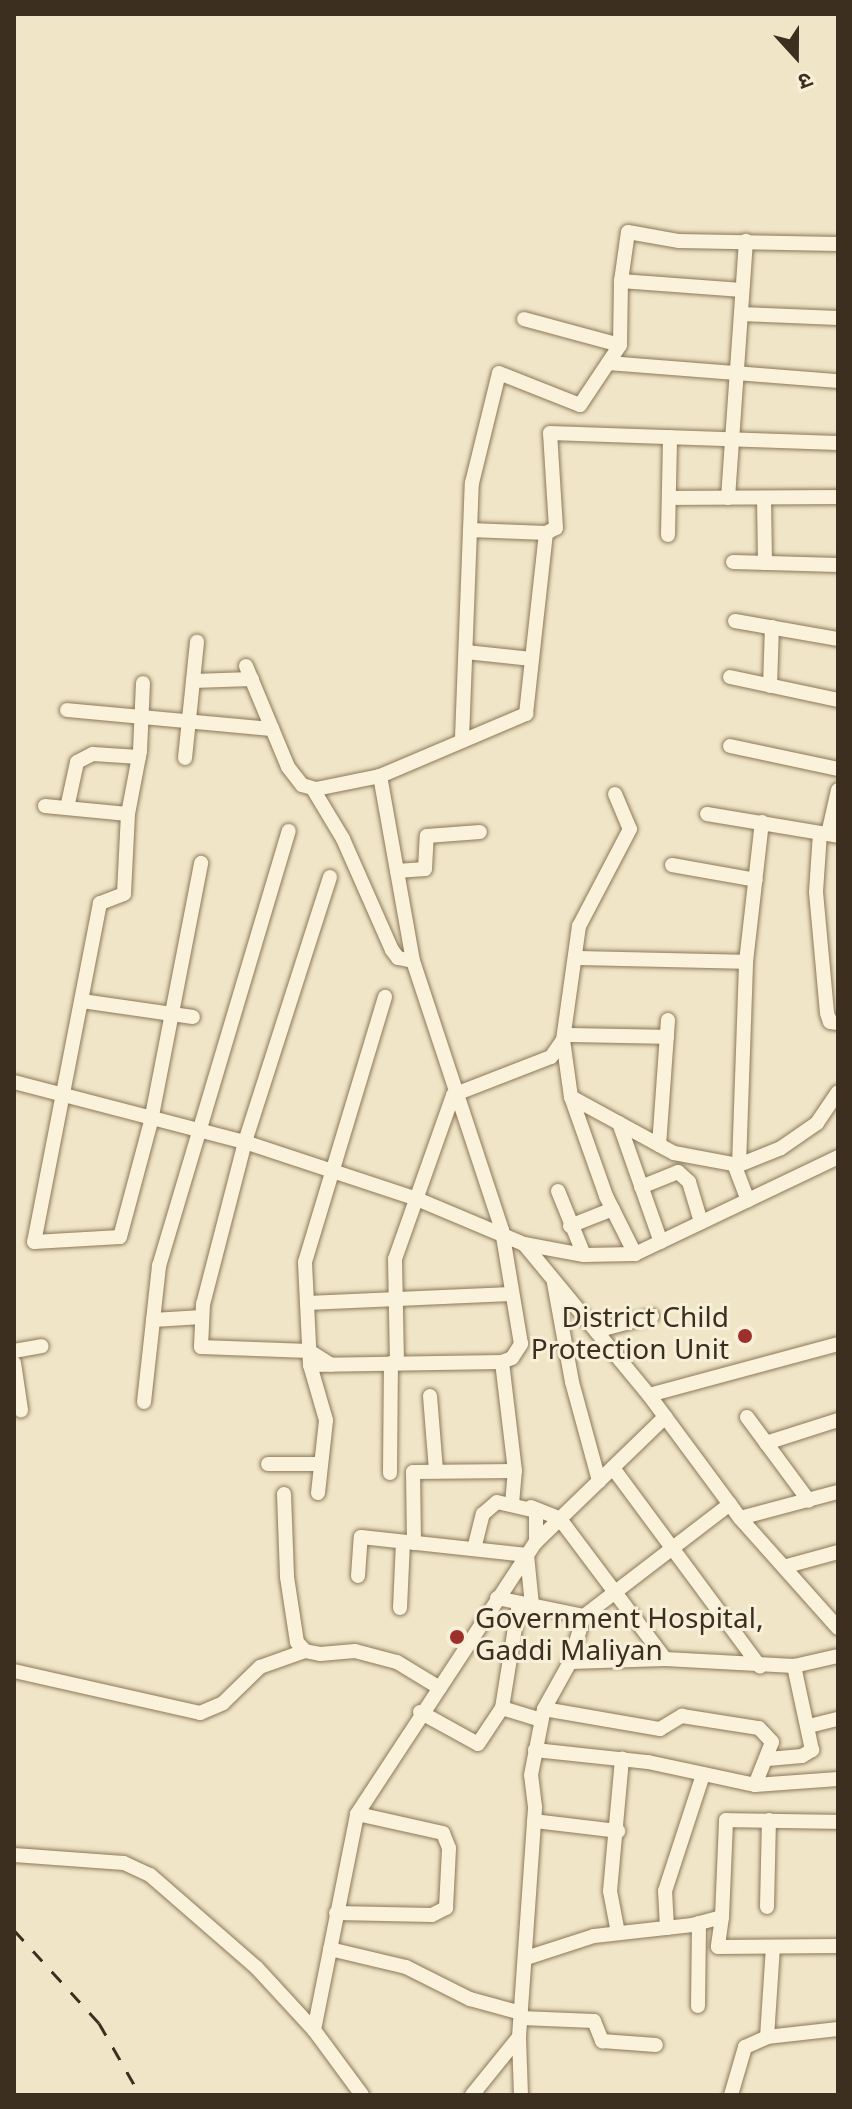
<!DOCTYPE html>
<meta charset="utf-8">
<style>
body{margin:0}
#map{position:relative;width:852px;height:2109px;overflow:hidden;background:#f0e6c7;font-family:Georgia,"Noto Sans Devanagari",serif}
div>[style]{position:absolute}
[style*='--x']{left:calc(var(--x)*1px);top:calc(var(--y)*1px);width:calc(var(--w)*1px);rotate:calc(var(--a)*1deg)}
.roads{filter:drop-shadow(0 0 2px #8c785b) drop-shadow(0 0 2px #8c785b)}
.minor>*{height:14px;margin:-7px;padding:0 7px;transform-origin:7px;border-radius:7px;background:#faf2db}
.rail>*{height:3px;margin-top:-1.5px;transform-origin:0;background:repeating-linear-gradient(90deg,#3c2f20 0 14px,transparent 0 28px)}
.dots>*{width:22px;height:22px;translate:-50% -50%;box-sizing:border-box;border:4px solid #f7efd7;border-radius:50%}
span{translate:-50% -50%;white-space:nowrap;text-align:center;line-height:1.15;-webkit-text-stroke:6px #f7efd7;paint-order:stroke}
.poi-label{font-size:28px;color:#3c2f20}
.right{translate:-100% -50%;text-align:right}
.left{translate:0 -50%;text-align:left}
.frame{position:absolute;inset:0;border:16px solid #3c2f20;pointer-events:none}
.north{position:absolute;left:756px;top:16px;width:80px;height:80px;-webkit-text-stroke:6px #f7efd7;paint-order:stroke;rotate:159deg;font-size:22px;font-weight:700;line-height:32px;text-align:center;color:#3c2f20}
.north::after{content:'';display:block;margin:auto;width:28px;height:36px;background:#3c2f20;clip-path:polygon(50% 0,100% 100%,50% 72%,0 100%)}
</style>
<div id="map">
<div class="roads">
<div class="minor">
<i style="--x:621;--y:281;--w:49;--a:-81.9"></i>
<i style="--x:628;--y:232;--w:52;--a:10"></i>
<i style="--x:679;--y:241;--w:159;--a:1.1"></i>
<i style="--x:741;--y:314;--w:97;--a:2.4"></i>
<i style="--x:524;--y:319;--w:99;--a:15.2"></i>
<i style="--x:608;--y:363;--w:231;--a:4.5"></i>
<i style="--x:669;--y:498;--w:169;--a:-0.3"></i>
<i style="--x:728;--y:498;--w:258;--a:-86"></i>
<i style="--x:764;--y:498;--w:65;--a:89.1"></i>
<i style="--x:470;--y:530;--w:76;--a:2.3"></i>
<i style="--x:668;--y:535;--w:98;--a:-88.8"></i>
<i style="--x:733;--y:562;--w:105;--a:1.6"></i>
<i style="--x:735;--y:621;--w:105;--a:9.9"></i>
<i style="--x:466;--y:652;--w:66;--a:6.1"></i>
<i style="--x:246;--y:666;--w:109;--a:67.4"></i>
<i style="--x:288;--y:767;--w:23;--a:52"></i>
<i style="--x:302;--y:785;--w:15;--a:16"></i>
<i style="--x:316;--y:789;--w:65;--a:-11.5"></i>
<i style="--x:730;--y:677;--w:110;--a:12"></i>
<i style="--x:193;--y:681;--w:59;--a:-1.9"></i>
<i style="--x:770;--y:686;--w:59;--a:-88.1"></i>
<i style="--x:67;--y:710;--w:206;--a:5.3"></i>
<i style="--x:462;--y:738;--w:255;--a:-87.8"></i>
<i style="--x:472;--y:483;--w:113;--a:-76.2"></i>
<i style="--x:499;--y:373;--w:87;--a:21.6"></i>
<i style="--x:580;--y:405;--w:72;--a:-56.3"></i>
<i style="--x:620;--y:345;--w:64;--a:-89.1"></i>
<i style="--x:621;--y:281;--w:121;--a:4.3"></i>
<i style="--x:730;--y:746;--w:110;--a:12"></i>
<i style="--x:185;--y:758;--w:117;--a:-84.1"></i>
<i style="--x:313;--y:789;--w:58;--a:59"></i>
<i style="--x:343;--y:839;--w:121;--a:66.2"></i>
<i style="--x:392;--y:950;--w:10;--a:53"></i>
<i style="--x:398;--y:958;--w:15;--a:11"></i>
<i style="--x:615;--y:794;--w:38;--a:67"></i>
<i style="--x:630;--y:829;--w:110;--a:117.7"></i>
<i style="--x:579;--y:926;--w:115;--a:98"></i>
<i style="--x:563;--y:1040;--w:58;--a:82"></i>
<i style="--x:571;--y:1097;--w:105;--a:70.5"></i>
<i style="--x:606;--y:1196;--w:65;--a:63.4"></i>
<i style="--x:45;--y:806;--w:83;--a:5.5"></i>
<i style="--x:128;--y:814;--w:80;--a:92.9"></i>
<i style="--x:124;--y:894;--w:26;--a:159"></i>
<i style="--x:100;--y:903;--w:345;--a:101"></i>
<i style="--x:34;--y:1242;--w:86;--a:-3.3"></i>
<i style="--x:120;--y:1237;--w:120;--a:-75"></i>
<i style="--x:151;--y:1121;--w:263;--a:-79"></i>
<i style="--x:67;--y:808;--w:47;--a:-77.7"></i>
<i style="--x:77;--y:762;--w:18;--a:-27"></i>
<i style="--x:93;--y:754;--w:46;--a:3.7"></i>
<i style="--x:128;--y:814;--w:64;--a:-79.2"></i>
<i style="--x:140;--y:751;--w:68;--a:-87.5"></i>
<i style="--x:707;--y:814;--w:133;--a:9.5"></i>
<i style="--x:820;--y:833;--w:59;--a:93.9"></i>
<i style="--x:816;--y:892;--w:121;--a:84.8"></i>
<i style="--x:827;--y:1013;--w:9;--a:72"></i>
<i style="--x:830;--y:1022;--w:8;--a:7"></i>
<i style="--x:828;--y:834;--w:45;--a:-77.2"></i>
<i style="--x:672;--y:865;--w:85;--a:10.1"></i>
<i style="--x:397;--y:871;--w:28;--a:-4"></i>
<i style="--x:425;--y:869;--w:33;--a:-87"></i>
<i style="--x:427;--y:836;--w:53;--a:-4.3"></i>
<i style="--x:330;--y:877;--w:278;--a:107.8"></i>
<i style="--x:245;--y:1142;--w:167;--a:104.5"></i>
<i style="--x:203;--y:1304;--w:43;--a:92.7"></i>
<i style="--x:201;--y:1347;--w:108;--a:2.1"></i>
<i style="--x:309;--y:1351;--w:26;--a:32"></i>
<i style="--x:575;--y:958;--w:171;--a:1.3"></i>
<i style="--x:82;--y:1001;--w:112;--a:8.2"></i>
<i style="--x:668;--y:1020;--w:125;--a:94.1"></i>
<i style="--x:659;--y:1145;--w:17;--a:28"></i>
<i style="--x:674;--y:1153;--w:66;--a:10.5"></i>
<i style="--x:739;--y:1165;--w:45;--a:-22"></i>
<i style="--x:781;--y:1148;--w:44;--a:-34.8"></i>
<i style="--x:817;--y:1123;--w:37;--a:-56"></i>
<i style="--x:564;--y:1035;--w:103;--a:1.1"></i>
<i style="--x:14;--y:1082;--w:239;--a:14.6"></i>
<i style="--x:245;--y:1142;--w:181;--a:18.3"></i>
<i style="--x:417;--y:1199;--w:116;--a:22.8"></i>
<i style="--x:524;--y:1244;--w:61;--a:10.4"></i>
<i style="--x:584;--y:1255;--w:51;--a:-1.1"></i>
<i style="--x:635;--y:1254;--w:225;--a:-25.5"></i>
<i style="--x:571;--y:1097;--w:100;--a:28.6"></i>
<i style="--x:619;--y:1123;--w:126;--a:70.6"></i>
<i style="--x:734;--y:1164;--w:39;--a:69"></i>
<i style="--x:739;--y:1165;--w:203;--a:-88"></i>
<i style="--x:746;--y:962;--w:141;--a:-83.5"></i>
<i style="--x:641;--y:1187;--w:40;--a:-22"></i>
<i style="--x:678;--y:1172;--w:15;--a:42"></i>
<i style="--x:689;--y:1182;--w:42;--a:73.3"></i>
<i style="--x:558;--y:1191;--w:69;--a:67.9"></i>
<i style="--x:570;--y:1226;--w:46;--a:-21.6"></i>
<i style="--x:524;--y:1244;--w:196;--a:50.4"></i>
<i style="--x:649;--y:1395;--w:153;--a:53.5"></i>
<i style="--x:740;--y:1518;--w:147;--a:48.3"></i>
<i style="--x:554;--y:1283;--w:101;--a:79.7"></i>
<i style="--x:572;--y:1382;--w:103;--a:74.7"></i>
<i style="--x:307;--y:1303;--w:204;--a:-2.5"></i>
<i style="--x:153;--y:1320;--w:49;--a:-3.5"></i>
<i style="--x:596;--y:1331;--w:58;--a:-15"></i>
<i style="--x:14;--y:1351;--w:28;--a:-10"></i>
<i style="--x:14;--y:1363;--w:48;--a:81.5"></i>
<i style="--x:397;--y:1363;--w:104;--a:-91.1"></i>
<i style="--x:395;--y:1259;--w:174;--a:-70.5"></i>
<i style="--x:453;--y:1095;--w:105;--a:-21.2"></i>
<i style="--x:551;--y:1057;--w:21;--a:-55"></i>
<i style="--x:310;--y:1365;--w:192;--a:-0.9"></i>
<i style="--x:502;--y:1362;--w:11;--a:-22"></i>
<i style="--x:512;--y:1358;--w:17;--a:-57"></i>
<i style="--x:521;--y:1344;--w:116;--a:-99.5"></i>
<i style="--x:502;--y:1230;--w:283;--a:-108.3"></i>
<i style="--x:413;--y:961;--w:188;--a:-100.1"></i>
<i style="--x:380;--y:776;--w:159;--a:-23"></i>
<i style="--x:526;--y:714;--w:182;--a:-83.7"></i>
<i style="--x:546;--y:533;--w:11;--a:-27"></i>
<i style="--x:556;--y:528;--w:95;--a:-93.6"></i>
<i style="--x:550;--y:433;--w:288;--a:2"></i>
<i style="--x:649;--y:1395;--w:196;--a:-15.1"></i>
<i style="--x:430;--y:1396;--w:75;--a:85.4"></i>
<i style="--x:144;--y:1402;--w:137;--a:-83.7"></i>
<i style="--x:159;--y:1266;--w:454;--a:-73.4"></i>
<i style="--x:747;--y:1417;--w:104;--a:53.6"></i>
<i style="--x:766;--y:1443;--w:76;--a:-17.7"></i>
<i style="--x:268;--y:1464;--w:51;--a:0"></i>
<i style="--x:613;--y:1468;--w:247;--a:53.5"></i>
<i style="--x:390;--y:1473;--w:110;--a:-89.5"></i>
<i style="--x:318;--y:1493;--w:73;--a:-83.7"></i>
<i style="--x:326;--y:1420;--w:57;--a:-106.2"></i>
<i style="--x:310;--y:1365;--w:103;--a:-92.8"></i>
<i style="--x:305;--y:1262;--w:277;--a:-73.2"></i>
<i style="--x:284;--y:1494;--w:83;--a:87.9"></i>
<i style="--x:287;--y:1577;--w:66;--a:81.3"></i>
<i style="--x:297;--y:1642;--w:12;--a:48"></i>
<i style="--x:305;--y:1651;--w:15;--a:11"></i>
<i style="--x:320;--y:1654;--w:35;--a:-5"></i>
<i style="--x:355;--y:1651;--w:43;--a:14.7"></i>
<i style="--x:397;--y:1662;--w:50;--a:31.2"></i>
<i style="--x:512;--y:1504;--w:33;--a:-85"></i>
<i style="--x:531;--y:1507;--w:31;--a:22"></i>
<i style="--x:560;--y:1519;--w:175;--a:53.1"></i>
<i style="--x:740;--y:1518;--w:101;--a:-14.9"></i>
<i style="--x:414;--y:1543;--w:71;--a:-90.8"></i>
<i style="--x:413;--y:1472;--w:102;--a:-0.6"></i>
<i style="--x:515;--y:1471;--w:110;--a:-96.8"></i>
<i style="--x:474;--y:1549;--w:36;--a:-76"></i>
<i style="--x:483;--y:1514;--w:18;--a:-41"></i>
<i style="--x:497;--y:1502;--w:40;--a:13"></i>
<i style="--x:536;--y:1511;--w:31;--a:90"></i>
<i style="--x:787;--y:1566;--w:53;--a:-15.4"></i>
<i style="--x:358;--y:1576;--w:39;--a:-86"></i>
<i style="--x:361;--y:1537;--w:167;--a:6.2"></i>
<i style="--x:527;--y:1555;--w:50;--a:84.3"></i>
<i style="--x:497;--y:1598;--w:89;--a:11.7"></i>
<i style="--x:584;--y:1616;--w:184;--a:-37.5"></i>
<i style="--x:400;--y:1608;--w:66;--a:-87.4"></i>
<i style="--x:570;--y:1662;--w:48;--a:-73.1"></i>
<i style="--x:14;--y:1671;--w:191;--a:12.7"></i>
<i style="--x:200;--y:1713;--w:25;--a:-23"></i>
<i style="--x:223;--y:1703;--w:52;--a:-44.2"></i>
<i style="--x:260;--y:1667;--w:48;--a:-19.6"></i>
<i style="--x:502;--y:1708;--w:41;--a:17.1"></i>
<i style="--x:544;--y:1709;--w:118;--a:9.8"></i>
<i style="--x:660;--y:1729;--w:26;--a:-31"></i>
<i style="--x:682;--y:1716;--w:78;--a:8.9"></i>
<i style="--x:759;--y:1728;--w:19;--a:47"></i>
<i style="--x:772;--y:1742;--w:46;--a:111.6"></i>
<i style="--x:420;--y:1712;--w:66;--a:28.9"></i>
<i style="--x:478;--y:1744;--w:43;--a:-56.3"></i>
<i style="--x:502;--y:1708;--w:106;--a:-80.8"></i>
<i style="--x:809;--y:1726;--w:30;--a:-14"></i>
<i style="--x:535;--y:1750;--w:114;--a:6.1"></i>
<i style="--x:648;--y:1762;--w:109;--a:12.1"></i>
<i style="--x:755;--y:1785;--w:83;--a:-4.1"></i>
<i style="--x:768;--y:1759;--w:34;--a:-5"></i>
<i style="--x:802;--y:1756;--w:12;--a:-31"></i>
<i style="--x:812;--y:1750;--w:86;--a:-102.1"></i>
<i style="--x:534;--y:1821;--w:85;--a:6.8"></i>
<i style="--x:14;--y:1855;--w:110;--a:4.2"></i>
<i style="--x:124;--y:1863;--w:29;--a:25"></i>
<i style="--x:150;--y:1875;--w:140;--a:41"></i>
<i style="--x:256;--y:1967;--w:86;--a:47.4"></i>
<i style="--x:767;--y:1907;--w:87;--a:-88.7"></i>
<i style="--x:336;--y:1913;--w:96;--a:1.2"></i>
<i style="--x:432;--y:1915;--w:16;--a:-27"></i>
<i style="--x:446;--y:1908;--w:60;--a:-87.1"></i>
<i style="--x:449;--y:1848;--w:16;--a:-112"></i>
<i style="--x:443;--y:1833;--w:88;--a:-167.5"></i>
<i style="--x:722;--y:1917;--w:30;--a:98"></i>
<i style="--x:718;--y:1947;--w:120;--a:-0.5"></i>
<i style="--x:667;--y:1928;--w:37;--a:-93"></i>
<i style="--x:665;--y:1891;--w:122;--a:-71.9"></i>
<i style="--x:618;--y:1933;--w:43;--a:-100.8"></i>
<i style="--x:610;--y:1891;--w:133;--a:-84.8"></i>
<i style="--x:330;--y:1949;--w:78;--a:13.3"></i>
<i style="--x:406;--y:1967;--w:72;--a:26.6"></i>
<i style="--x:470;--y:1999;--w:53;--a:15.4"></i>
<i style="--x:526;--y:1958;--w:71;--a:-17.9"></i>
<i style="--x:594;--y:1936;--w:99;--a:-6.4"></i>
<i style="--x:692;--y:1925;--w:31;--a:-15"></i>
<i style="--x:722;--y:1917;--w:97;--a:-87.6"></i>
<i style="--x:726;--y:1820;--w:112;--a:1"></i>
<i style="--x:698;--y:2006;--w:83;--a:-89.3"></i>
<i style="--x:521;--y:2018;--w:73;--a:2.4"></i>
<i style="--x:594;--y:2021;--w:22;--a:68"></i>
<i style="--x:602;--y:2041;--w:54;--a:4.2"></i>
<i style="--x:767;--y:2037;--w:90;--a:-86.2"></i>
<i style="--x:362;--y:2095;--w:81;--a:-126.4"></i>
<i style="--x:314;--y:2030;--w:220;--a:-78.7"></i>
<i style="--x:357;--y:1814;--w:326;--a:-56.7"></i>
<i style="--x:536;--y:1542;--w:180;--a:-44.1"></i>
<i style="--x:472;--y:2095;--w:75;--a:-51"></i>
<i style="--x:521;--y:2095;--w:58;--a:-92"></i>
<i style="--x:519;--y:2037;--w:231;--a:-86"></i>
<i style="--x:535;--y:1807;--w:32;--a:-97"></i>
<i style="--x:531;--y:1775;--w:67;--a:-78.9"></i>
<i style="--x:544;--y:1709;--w:54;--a:-61"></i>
<i style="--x:570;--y:1662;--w:95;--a:-1.8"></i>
<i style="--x:665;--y:1659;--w:129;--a:3.1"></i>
<i style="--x:794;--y:1666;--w:45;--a:-12.8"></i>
<i style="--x:731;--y:2095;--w:50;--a:-73.7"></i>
<i style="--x:745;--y:2047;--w:24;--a:-24"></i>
<i style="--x:767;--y:2037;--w:71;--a:-6.4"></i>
</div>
</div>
<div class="rail">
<i style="--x:14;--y:1930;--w:126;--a:47.6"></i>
<i style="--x:99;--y:2023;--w:83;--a:60.3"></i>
</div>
<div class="dots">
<i style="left:745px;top:1336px;background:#9d302a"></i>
<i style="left:457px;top:1637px;background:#9d302a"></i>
</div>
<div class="poi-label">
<span class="right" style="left:729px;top:1336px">District Child<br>Protection Unit</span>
<span class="left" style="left:475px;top:1637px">Government Hospital,<br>Gaddi Maliyan</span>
</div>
<div class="frame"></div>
<div class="north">उ</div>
</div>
